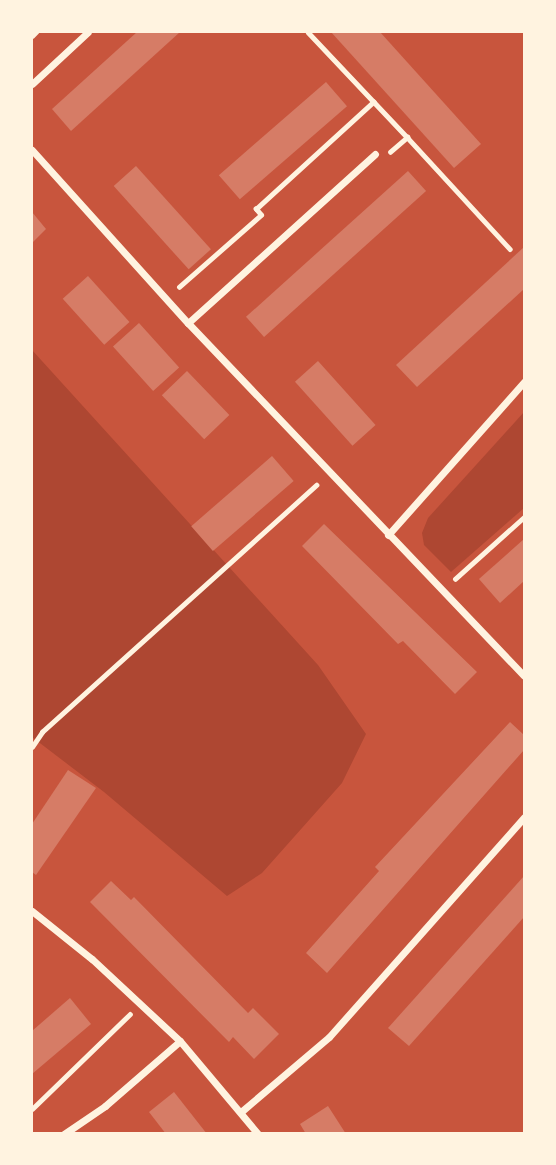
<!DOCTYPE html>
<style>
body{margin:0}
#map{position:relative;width:556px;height:1165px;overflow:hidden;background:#c8553d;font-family:"IBM Plex Sans",sans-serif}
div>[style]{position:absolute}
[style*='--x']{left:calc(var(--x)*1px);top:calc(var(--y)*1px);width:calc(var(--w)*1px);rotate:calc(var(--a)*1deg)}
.green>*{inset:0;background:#ae4732}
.building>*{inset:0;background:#d67c66;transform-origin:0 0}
.path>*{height:4.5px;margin:-2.25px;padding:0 2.25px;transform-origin:2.25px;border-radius:2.25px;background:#fff3e0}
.minor>*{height:7px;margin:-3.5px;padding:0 3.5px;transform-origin:3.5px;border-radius:3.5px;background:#fff3e0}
span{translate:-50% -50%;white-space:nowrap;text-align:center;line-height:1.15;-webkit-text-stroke:7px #fff3e0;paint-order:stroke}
.frame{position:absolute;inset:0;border:33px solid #fff3e0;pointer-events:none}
</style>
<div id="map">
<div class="green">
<i style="clip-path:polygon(32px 350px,318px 665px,366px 734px,342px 783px,262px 873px,227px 896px,104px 792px,32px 737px)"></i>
<i style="clip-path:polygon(524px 412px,524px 508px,451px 572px,424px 545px,422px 533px,428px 518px)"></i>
</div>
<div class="building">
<i style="clip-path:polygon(137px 32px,180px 32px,71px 131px,52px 109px)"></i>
<i style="clip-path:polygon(331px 32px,380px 32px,481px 144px,454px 168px)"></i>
<i style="left:326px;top:82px;width:32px;height:142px;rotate:49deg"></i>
<i style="left:136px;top:166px;width:112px;height:30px;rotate:48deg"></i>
<i style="left:408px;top:171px;width:27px;height:218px;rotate:48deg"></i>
<i style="clip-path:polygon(32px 212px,46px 229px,32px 243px)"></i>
<i style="clip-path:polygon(524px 247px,524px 289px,417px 387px,396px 365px)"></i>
<i style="left:88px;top:276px;width:62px;height:34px;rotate:48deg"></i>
<i style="left:139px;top:323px;width:60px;height:35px;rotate:48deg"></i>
<i style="left:318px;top:361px;width:86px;height:31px;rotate:48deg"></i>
<i style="left:187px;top:371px;width:61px;height:35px;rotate:46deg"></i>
<i style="left:272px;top:456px;width:33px;height:107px;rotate:49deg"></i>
<i style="clip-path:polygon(324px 524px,477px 672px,455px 694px,403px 641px,398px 644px,302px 546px)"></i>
<i style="clip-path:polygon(524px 539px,524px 581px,500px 603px,479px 579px)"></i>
<i style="clip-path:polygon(510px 722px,524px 735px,524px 750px,327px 973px,306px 953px,379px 871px,375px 867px)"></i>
<i style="clip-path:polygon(68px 770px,96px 788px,36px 875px,32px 872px,32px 824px)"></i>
<i style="clip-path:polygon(524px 876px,524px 917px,409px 1046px,388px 1028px)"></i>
<i style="clip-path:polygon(111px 881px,131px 900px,134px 897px,248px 1013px,253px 1008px,279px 1034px,254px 1059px,233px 1037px,229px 1042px,90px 902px)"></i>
<i style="clip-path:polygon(70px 998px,91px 1024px,32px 1074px,32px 1031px)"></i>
<i style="clip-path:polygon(174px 1092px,207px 1134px,166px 1134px,149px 1112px)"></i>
<i style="clip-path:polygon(328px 1106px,346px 1134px,306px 1134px,300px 1124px)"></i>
</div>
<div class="path">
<i style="--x:308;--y:32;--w:144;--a:46.7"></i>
<i style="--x:32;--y:36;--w:6;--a:-45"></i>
<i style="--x:390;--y:152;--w:23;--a:-41"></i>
<i style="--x:407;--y:137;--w:152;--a:47.4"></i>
<i style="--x:179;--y:287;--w:109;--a:-41.3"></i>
<i style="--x:261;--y:215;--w:8;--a:-130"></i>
<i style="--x:256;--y:209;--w:159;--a:-42.4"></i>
<i style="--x:455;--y:579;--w:93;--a:-41.9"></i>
<i style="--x:32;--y:747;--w:18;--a:-56"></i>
<i style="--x:42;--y:732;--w:369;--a:-42"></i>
<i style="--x:32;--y:1109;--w:136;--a:-44.1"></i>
</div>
<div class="minor">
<i style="--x:32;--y:84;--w:76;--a:-42.9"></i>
<i style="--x:32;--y:150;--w:233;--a:48"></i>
<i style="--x:188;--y:323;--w:487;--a:46.4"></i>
<i style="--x:188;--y:323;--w:252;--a:-42.1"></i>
<i style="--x:388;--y:535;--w:205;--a:-48.4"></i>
<i style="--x:32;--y:911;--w:77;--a:38.7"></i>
<i style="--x:92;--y:959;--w:120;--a:43"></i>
<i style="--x:180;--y:1041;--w:121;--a:50"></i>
<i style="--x:242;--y:1111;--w:114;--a:-40.4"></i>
<i style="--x:329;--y:1037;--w:294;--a:-48.4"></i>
<i style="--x:64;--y:1134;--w:50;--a:-34.3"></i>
<i style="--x:105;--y:1106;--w:99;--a:-40.9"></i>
</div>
<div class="frame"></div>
</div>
